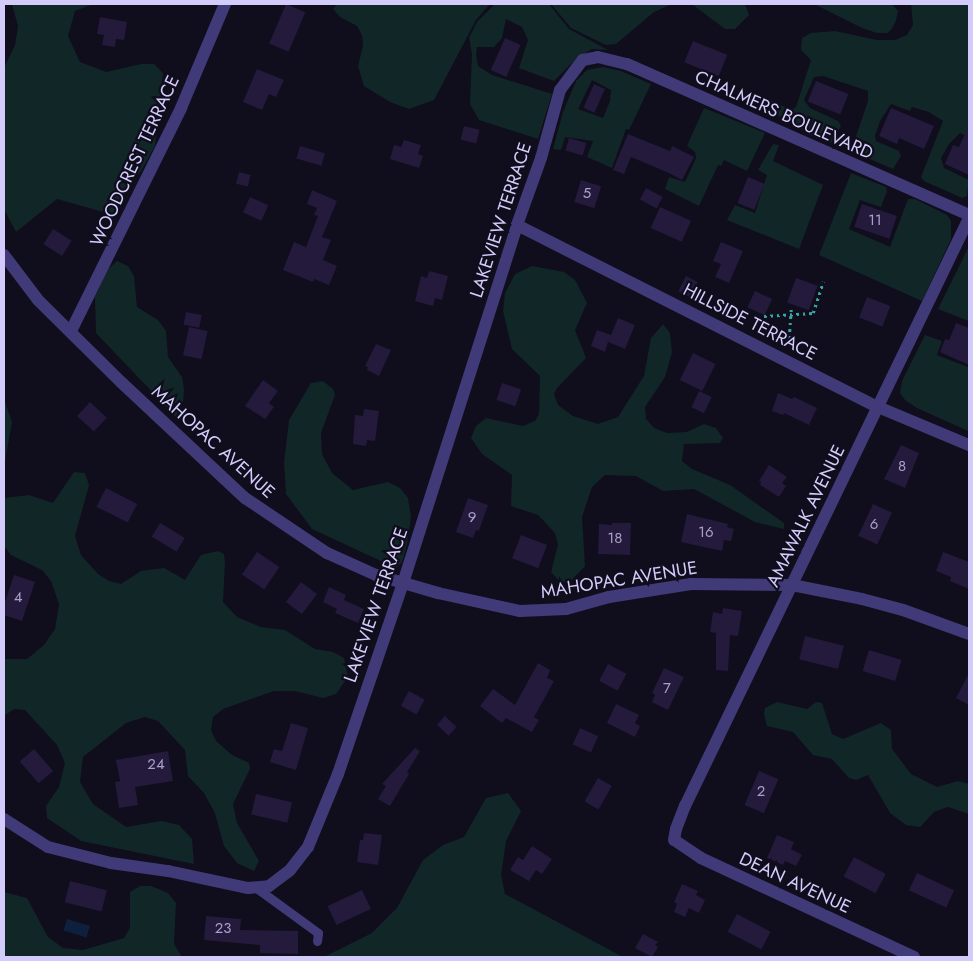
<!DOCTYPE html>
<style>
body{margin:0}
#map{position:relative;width:973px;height:961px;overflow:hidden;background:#100d1d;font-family:Jost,sans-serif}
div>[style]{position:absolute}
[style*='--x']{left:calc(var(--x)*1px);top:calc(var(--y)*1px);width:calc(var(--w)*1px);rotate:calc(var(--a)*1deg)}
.green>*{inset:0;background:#112626}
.water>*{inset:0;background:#0f203f;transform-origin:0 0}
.building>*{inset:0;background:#231a3c;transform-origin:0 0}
.path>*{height:2.5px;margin-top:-1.25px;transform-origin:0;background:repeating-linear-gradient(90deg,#35a6a4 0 2.5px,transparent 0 6.5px)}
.service>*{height:9px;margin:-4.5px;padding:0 4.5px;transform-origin:4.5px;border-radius:4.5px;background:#403b78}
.minor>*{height:12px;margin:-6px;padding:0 6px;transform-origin:6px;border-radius:6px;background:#403b78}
.tertiary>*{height:12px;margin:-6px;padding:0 6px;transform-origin:6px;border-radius:6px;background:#403b78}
span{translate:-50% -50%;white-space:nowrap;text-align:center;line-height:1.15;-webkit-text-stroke:4.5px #100d1d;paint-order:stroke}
.number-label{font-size:15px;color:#a7a0cb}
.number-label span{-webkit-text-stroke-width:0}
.street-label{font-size:18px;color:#d3ccfb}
.frame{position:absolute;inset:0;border:5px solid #d3ccfb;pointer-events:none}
</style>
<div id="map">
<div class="green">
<i style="clip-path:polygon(12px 4px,93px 4px,75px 11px,68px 36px,80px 62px,106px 72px,141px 64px,154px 64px,163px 73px,155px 146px,141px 171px,129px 185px,114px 215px,57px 199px,16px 232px,4px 209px,4px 68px,15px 45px,18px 26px)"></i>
<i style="clip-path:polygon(337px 4px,490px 4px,476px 20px,434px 100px,409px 109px,390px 102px,364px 86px,358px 66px,363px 46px,362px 35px,357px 26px,340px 17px,333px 9px)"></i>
<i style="clip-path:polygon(495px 4px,549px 4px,569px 29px,608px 50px,592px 49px,577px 58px,554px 81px,519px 68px,528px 40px,522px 27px,506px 19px,502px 38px,494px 47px,477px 47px,476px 55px,478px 66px,492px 75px,552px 94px,538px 139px,479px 120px,470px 104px,472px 54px,469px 38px,477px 22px)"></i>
<i style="clip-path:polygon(551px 4px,745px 4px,749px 15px,735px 29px,725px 29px,693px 5px,672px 4px,654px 12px,616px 44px,606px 45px,571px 28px)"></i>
<i style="clip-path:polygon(814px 4px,892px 4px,898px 11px,896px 21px,891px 30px,887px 33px,877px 33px,862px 28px)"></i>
<i style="clip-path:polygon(911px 4px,969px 4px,969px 137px,960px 133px,949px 144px,941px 158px,944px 168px,969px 180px,967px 196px,962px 198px,924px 181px,921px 177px,943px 121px,929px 112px,912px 107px,910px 111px,891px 104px,880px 121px,875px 136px,876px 141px,899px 151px,901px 156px,893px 169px,851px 151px,868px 101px,868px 91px,823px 76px,814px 77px,804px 100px,810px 108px,838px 121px,841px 126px,831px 143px,808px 134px,782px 117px,762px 112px,768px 99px,791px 110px,796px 107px,811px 60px,801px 50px,802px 38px,811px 33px,835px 31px,877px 40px,895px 40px,907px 35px,913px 25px)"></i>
<i style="clip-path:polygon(evenodd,603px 67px,621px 71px,651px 84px,629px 130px,626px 129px,612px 168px,587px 157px,593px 141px,565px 137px,561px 150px,553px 149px,563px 112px,576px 81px,587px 70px,603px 67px,592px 80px,611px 90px,610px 101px,603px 118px,578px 109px,592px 80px)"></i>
<i style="clip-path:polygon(704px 108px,765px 133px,747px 171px,724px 160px,721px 166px,718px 165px,699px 206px,665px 189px,669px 177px,685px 182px,696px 158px,695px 152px,687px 146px)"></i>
<i style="clip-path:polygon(773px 144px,779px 145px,773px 161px,823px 185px,799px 249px,727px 220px,735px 205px,755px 213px,767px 175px,758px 170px)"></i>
<i style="clip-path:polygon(851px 173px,886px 187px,887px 191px,881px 207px,860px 200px,849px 229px,890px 247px,908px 199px,915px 199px,947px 215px,951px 221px,951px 239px,922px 301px,819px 255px)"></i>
<i style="clip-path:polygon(969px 246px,969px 321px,938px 309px)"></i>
<i style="clip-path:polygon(117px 261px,128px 266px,134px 276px,137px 307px,158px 320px,166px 331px,168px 357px,182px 377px,184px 390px,183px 403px,176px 417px,96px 333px,95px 297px,108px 269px)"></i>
<i style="clip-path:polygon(532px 266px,564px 272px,575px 280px,587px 303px,575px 330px,586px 358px,557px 388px,554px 394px,558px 405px,573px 416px,598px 424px,618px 417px,644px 376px,651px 338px,663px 324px,670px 333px,672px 352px,665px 377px,645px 407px,646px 419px,654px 428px,667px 433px,687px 432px,704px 424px,716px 428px,723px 438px,720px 443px,684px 444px,682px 461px,692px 469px,730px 485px,784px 523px,784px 529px,755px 522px,694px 489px,663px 491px,636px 476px,605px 475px,592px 487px,582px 517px,585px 566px,570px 582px,559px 581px,551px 572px,558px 545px,555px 533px,538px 515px,511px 506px,512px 475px,482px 454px,471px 438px,476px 426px,486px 418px,523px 426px,535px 421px,539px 414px,540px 376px,512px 349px,503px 311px,505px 293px,515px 274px)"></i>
<i style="clip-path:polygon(925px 335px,942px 341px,937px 355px,968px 367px,969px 365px,968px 431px,917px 408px,905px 400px,900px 393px,902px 381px)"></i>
<i style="clip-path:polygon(323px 381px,333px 389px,335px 395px,321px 433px,322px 454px,332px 473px,353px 490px,388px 482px,400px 488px,408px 498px,411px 517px,407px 544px,402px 562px,396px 568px,312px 529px,286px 494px,284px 463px,289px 420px,311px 383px)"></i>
<i style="clip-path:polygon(4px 399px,12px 422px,4px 467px)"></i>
<i style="clip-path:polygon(74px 472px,85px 473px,89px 485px,75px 536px,81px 555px,98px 574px,109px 581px,121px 584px,141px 571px,164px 568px,185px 580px,201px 555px,218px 551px,224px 554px,225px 562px,223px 602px,237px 617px,261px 627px,285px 630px,315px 649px,333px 652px,344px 658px,348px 677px,336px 694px,323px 698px,295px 691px,274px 691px,223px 709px,213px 717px,211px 730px,216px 741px,232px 755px,249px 763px,250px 769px,233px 804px,237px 823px,259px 861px,254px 871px,237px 863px,224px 846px,215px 813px,204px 793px,188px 776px,185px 750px,158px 721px,145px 717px,126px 723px,83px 757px,80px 782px,93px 804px,126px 827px,161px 821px,179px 825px,192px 839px,194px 864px,81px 841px,47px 818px,46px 806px,59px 787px,65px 763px,57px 745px,25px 710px,14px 709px,4px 716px,4px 659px,27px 659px,44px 645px,55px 629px,59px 604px,51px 581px,42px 570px,11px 555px,4px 546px,4px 498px,29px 495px,53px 503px)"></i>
<i style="clip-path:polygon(777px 702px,807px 709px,816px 702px,822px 703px,832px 734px,843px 739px,881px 723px,891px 730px,892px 749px,911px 774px,937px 787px,958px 781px,969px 784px,969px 814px,948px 807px,934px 812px,920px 827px,906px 825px,890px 813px,868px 775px,856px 780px,849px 778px,832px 759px,813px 755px,793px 732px,767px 726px,764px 714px,765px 708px)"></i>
<i style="clip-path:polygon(508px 793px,521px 811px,506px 841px,501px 875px,505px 894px,623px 957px,324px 957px,372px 933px,397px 908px,423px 860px,443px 845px,464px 837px,486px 798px)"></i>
<i style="clip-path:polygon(140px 886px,151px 886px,168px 893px,176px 903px,174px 944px,182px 957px,4px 957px,4px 892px,27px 898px,48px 937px,63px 948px,83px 950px,124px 938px,130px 928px,130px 892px)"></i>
</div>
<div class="water">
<i style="left:67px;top:919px;width:24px;height:12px;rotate:17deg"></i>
</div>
<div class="building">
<i style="left:286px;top:4px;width:21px;height:43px;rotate:23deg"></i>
<i style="clip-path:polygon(100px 17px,127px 22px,124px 40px,116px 39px,115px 47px,102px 45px,104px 35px,97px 34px)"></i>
<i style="left:505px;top:38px;width:17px;height:35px;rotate:24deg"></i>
<i style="left:693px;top:41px;width:37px;height:23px;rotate:22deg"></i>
<i style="clip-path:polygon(257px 69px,284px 80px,276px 97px,269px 94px,262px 110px,243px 102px)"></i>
<i style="left:816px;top:81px;width:35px;height:22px;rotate:22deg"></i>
<i style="left:594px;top:84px;width:12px;height:26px;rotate:24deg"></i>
<i style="clip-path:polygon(891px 108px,934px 126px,924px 149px,899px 138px,897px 144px,879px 136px)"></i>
<i style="clip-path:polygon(969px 125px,969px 175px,945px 164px,953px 145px,959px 147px)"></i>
<i style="left:464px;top:126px;width:16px;height:14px;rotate:14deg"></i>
<i style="clip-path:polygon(628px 134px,670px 151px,672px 146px,694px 157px,682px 180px,669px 173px,631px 157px,624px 174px,613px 170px)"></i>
<i style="left:569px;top:138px;width:18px;height:13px;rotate:16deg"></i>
<i style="clip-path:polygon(404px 140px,421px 145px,418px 154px,423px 156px,419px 168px,390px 159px,394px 145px,401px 147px)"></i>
<i style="left:300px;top:146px;width:26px;height:13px;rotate:16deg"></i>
<i style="left:239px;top:172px;width:12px;height:12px;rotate:14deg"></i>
<i style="left:748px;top:177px;width:18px;height:28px;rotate:22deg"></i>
<i style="left:581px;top:180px;width:21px;height:23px;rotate:17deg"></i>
<i style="left:646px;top:188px;width:19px;height:13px;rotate:28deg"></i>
<i style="clip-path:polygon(312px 190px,337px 201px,322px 237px,331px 240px,323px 260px,337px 266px,329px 285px,314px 279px,313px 282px,283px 270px,294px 242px,306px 247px,318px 216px,314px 215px,317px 208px,307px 204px)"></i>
<i style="left:250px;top:197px;width:20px;height:17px;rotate:24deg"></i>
<i style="left:862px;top:204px;width:37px;height:24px;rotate:19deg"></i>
<i style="left:660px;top:207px;width:34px;height:23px;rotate:24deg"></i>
<i style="left:53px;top:229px;width:22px;height:18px;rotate:32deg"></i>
<i style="clip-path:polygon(721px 242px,743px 251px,729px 283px,715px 277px,721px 264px,713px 261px)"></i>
<i style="clip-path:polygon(429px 271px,448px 276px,442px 300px,435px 298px,433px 306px,415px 301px,421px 276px,427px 278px)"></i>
<i style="left:686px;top:276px;width:13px;height:17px;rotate:27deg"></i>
<i style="left:796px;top:278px;width:23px;height:26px;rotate:20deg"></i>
<i style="left:755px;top:291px;width:19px;height:18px;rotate:25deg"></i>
<i style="left:867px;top:297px;width:25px;height:22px;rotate:21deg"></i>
<i style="left:186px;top:312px;width:16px;height:13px;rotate:11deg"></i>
<i style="clip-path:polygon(618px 318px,635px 325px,625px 349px,608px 342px,605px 352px,591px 346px,597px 330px,611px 335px)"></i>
<i style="clip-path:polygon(956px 323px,969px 328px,969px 365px,940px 352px,945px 339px,949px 340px)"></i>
<i style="left:189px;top:327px;width:19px;height:29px;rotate:12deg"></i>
<i style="clip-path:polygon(376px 344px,391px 350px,379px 376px,367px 370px,368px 367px,365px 366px)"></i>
<i style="left:693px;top:353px;width:25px;height:30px;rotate:26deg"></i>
<i style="clip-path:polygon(263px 380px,278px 391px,269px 403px,274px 407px,265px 419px,245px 406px)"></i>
<i style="left:502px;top:383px;width:20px;height:18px;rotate:18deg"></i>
<i style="left:699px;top:391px;width:14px;height:18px;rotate:25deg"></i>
<i style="clip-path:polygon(778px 393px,792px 399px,794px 397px,817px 408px,809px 425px,784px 413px,783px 415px,772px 411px)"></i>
<i style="left:90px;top:402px;width:23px;height:19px;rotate:43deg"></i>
<i style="clip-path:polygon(364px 409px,379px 411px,375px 441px,367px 440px,366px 446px,353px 444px,355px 415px,363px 416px)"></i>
<i style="clip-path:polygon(901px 445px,919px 453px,905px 488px,884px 479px)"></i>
<i style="clip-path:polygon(769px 465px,787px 477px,782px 483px,786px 486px,779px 497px,760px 485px,761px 482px,759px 481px)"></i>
<i style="left:106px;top:488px;width:35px;height:21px;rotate:27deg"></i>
<i style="clip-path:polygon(468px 498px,488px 505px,479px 531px,476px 530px,473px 538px,456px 532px)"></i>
<i style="left:873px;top:504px;width:21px;height:35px;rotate:25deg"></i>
<i style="clip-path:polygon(687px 514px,728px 524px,727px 527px,734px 529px,731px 541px,724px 540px,722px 551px,681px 542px)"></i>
<i style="left:160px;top:523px;width:29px;height:16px;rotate:31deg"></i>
<i style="clip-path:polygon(612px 523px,631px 523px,630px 555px,598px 554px,599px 524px,612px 525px)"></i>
<i style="left:521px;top:535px;width:28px;height:25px;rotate:21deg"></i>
<i style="left:257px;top:552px;width:27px;height:27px;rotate:34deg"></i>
<i style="clip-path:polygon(943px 552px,969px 562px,969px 589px,950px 581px,951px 577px,936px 571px)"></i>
<i style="clip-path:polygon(14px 575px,35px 582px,22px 621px,4px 615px,4px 605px)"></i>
<i style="left:301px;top:582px;width:20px;height:25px;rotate:37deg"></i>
<i style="clip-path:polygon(329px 587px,346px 595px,344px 600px,364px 609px,358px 623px,335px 613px,337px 609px,323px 602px)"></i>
<i style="clip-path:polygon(723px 608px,742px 611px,738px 636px,730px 635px,728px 671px,716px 670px,716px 633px,710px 632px,713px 612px,722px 614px)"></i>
<i style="left:805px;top:636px;width:40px;height:24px;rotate:14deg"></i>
<i style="left:869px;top:650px;width:34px;height:22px;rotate:17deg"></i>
<i style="clip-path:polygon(538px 663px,550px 670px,547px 678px,554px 681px,534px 717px,539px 720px,532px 732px,506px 718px,502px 723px,480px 706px,493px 689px,515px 705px)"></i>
<i style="left:608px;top:664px;width:21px;height:19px;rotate:28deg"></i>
<i style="clip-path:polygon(664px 668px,684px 677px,668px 710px,652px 702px,655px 695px,652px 693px)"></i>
<i style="clip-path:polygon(969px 673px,969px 705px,956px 698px)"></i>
<i style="left:409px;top:691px;width:18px;height:17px;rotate:29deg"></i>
<i style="clip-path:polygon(616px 704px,639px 715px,635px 723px,640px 726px,635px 737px,607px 723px)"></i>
<i style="left:445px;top:716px;width:16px;height:12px;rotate:43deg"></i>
<i style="clip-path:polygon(291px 723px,308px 728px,296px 770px,270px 762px,274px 749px,282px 751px)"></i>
<i style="left:580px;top:728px;width:20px;height:18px;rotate:24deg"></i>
<i style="clip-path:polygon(415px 748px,420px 751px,407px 772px,409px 774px,390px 806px,378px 799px,386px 786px,382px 784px)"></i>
<i style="left:34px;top:749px;width:29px;height:19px;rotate:49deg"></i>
<i style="clip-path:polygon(168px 751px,173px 781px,135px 787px,138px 805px,119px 808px,115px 782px,120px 781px,116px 760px)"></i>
<i style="left:759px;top:771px;width:21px;height:37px;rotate:23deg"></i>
<i style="left:598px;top:778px;width:16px;height:27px;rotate:30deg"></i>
<i style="left:256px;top:794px;width:37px;height:21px;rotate:13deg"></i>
<i style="clip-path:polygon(364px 833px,382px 835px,378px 865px,357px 862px,360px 840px,363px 840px)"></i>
<i style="clip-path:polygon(777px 835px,794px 842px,791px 849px,802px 855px,796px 866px,785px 861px,783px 865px,767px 858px)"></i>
<i style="clip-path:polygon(532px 846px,552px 859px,542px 874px,536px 870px,529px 881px,510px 870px,518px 857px,523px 860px)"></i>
<i style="left:854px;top:857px;width:36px;height:22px;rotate:28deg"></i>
<i style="left:917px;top:873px;width:41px;height:19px;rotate:25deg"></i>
<i style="left:70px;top:881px;width:38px;height:22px;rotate:14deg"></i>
<i style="clip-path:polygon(682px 884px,698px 891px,696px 895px,705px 900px,699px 913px,689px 908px,685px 917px,674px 912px,677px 904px,674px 902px)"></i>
<i style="left:362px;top:890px;width:21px;height:38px;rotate:65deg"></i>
<i style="left:737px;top:914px;width:38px;height:20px;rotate:28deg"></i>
<i style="clip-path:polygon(206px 916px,241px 919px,240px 930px,298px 931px,298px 954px,260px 953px,260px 945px,204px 940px)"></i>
<i style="clip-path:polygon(643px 934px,658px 942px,655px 945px,658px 947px,652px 957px,635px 948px)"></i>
</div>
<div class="path">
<i style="--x:764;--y:316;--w:49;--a:-3.5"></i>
<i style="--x:813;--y:313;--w:33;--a:-72"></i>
<i style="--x:786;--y:345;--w:8;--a:-67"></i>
<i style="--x:789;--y:338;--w:30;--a:-86"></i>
</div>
<div class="service">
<i style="--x:255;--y:887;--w:78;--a:36.1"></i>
<i style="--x:318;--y:933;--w:8;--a:97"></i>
</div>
<div class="minor">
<i style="--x:517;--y:225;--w:404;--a:26.8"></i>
<i style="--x:878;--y:407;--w:99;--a:22.7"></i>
<i style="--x:71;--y:331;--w:249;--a:-63.7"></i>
<i style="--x:181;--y:108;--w:113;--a:-67.1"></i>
<i style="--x:4;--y:819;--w:52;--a:32.5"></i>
<i style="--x:48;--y:847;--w:65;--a:14.3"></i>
<i style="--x:111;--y:863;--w:58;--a:8"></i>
<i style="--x:168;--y:871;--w:82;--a:12"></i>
<i style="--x:248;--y:888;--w:21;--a:-5"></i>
<i style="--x:269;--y:886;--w:26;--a:-37"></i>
<i style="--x:290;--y:870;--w:29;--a:-52"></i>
<i style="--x:308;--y:847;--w:79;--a:-67.7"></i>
<i style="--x:338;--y:774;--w:202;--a:-71.2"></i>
<i style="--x:403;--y:583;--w:376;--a:-72.3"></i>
<i style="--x:517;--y:225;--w:71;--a:-70.3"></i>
<i style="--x:541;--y:158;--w:71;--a:-74.4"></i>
<i style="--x:560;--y:90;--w:38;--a:-53"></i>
<i style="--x:583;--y:60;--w:15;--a:-11"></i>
<i style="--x:598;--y:57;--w:30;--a:14"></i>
<i style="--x:627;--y:64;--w:374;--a:23.8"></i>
<i style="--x:914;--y:957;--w:235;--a:-155.1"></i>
<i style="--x:701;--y:858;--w:32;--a:-146"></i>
<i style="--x:674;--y:840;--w:11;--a:-80"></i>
<i style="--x:676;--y:829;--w:25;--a:-69"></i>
<i style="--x:685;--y:806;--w:653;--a:-64.22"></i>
</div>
<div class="tertiary">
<i style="--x:4;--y:255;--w:56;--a:52.9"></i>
<i style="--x:38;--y:300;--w:118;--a:44.7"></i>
<i style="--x:122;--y:383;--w:168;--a:43.1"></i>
<i style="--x:245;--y:498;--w:99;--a:33.9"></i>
<i style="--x:327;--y:553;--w:54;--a:24.2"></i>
<i style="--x:376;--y:575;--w:65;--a:16.2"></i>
<i style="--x:438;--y:593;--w:84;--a:12.4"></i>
<i style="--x:520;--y:611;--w:46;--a:-2.5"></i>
<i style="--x:566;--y:609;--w:45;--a:-15.6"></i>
<i style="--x:609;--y:597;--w:83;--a:-9"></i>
<i style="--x:691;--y:584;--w:101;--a:0.6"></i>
<i style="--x:792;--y:585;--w:71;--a:11.3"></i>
<i style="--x:862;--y:599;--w:42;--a:15"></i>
<i style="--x:903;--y:610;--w:70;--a:20"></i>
</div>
<div class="number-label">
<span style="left:587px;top:194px">5</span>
<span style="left:875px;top:221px">11</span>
<span style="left:902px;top:467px">8</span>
<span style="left:472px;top:518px">9</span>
<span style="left:874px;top:525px">6</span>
<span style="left:706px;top:533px">16</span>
<span style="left:615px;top:539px">18</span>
<span style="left:18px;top:598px">4</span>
<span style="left:667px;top:689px">7</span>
<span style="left:156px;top:765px">24</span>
<span style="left:761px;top:792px">2</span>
<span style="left:223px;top:929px">23</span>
</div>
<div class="street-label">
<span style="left:784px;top:115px;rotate:24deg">CHALMERS BOULEVARD</span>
<span style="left:135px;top:161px;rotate:-65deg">WOODCREST TERRACE</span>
<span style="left:501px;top:220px;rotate:-72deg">LAKEVIEW TERRACE</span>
<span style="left:750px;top:322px;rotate:27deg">HILLSIDE TERRACE</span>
<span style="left:213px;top:442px;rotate:42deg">MAHOPAC AVENUE</span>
<span style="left:806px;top:516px;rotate:-64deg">AMAWALK AVENUE</span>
<span style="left:619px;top:580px;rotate:-9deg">MAHOPAC AVENUE</span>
<span style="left:376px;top:605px;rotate:-71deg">LAKEVIEW TERRACE</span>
<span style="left:795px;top:883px;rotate:25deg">DEAN AVENUE</span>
</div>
<div class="frame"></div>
</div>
